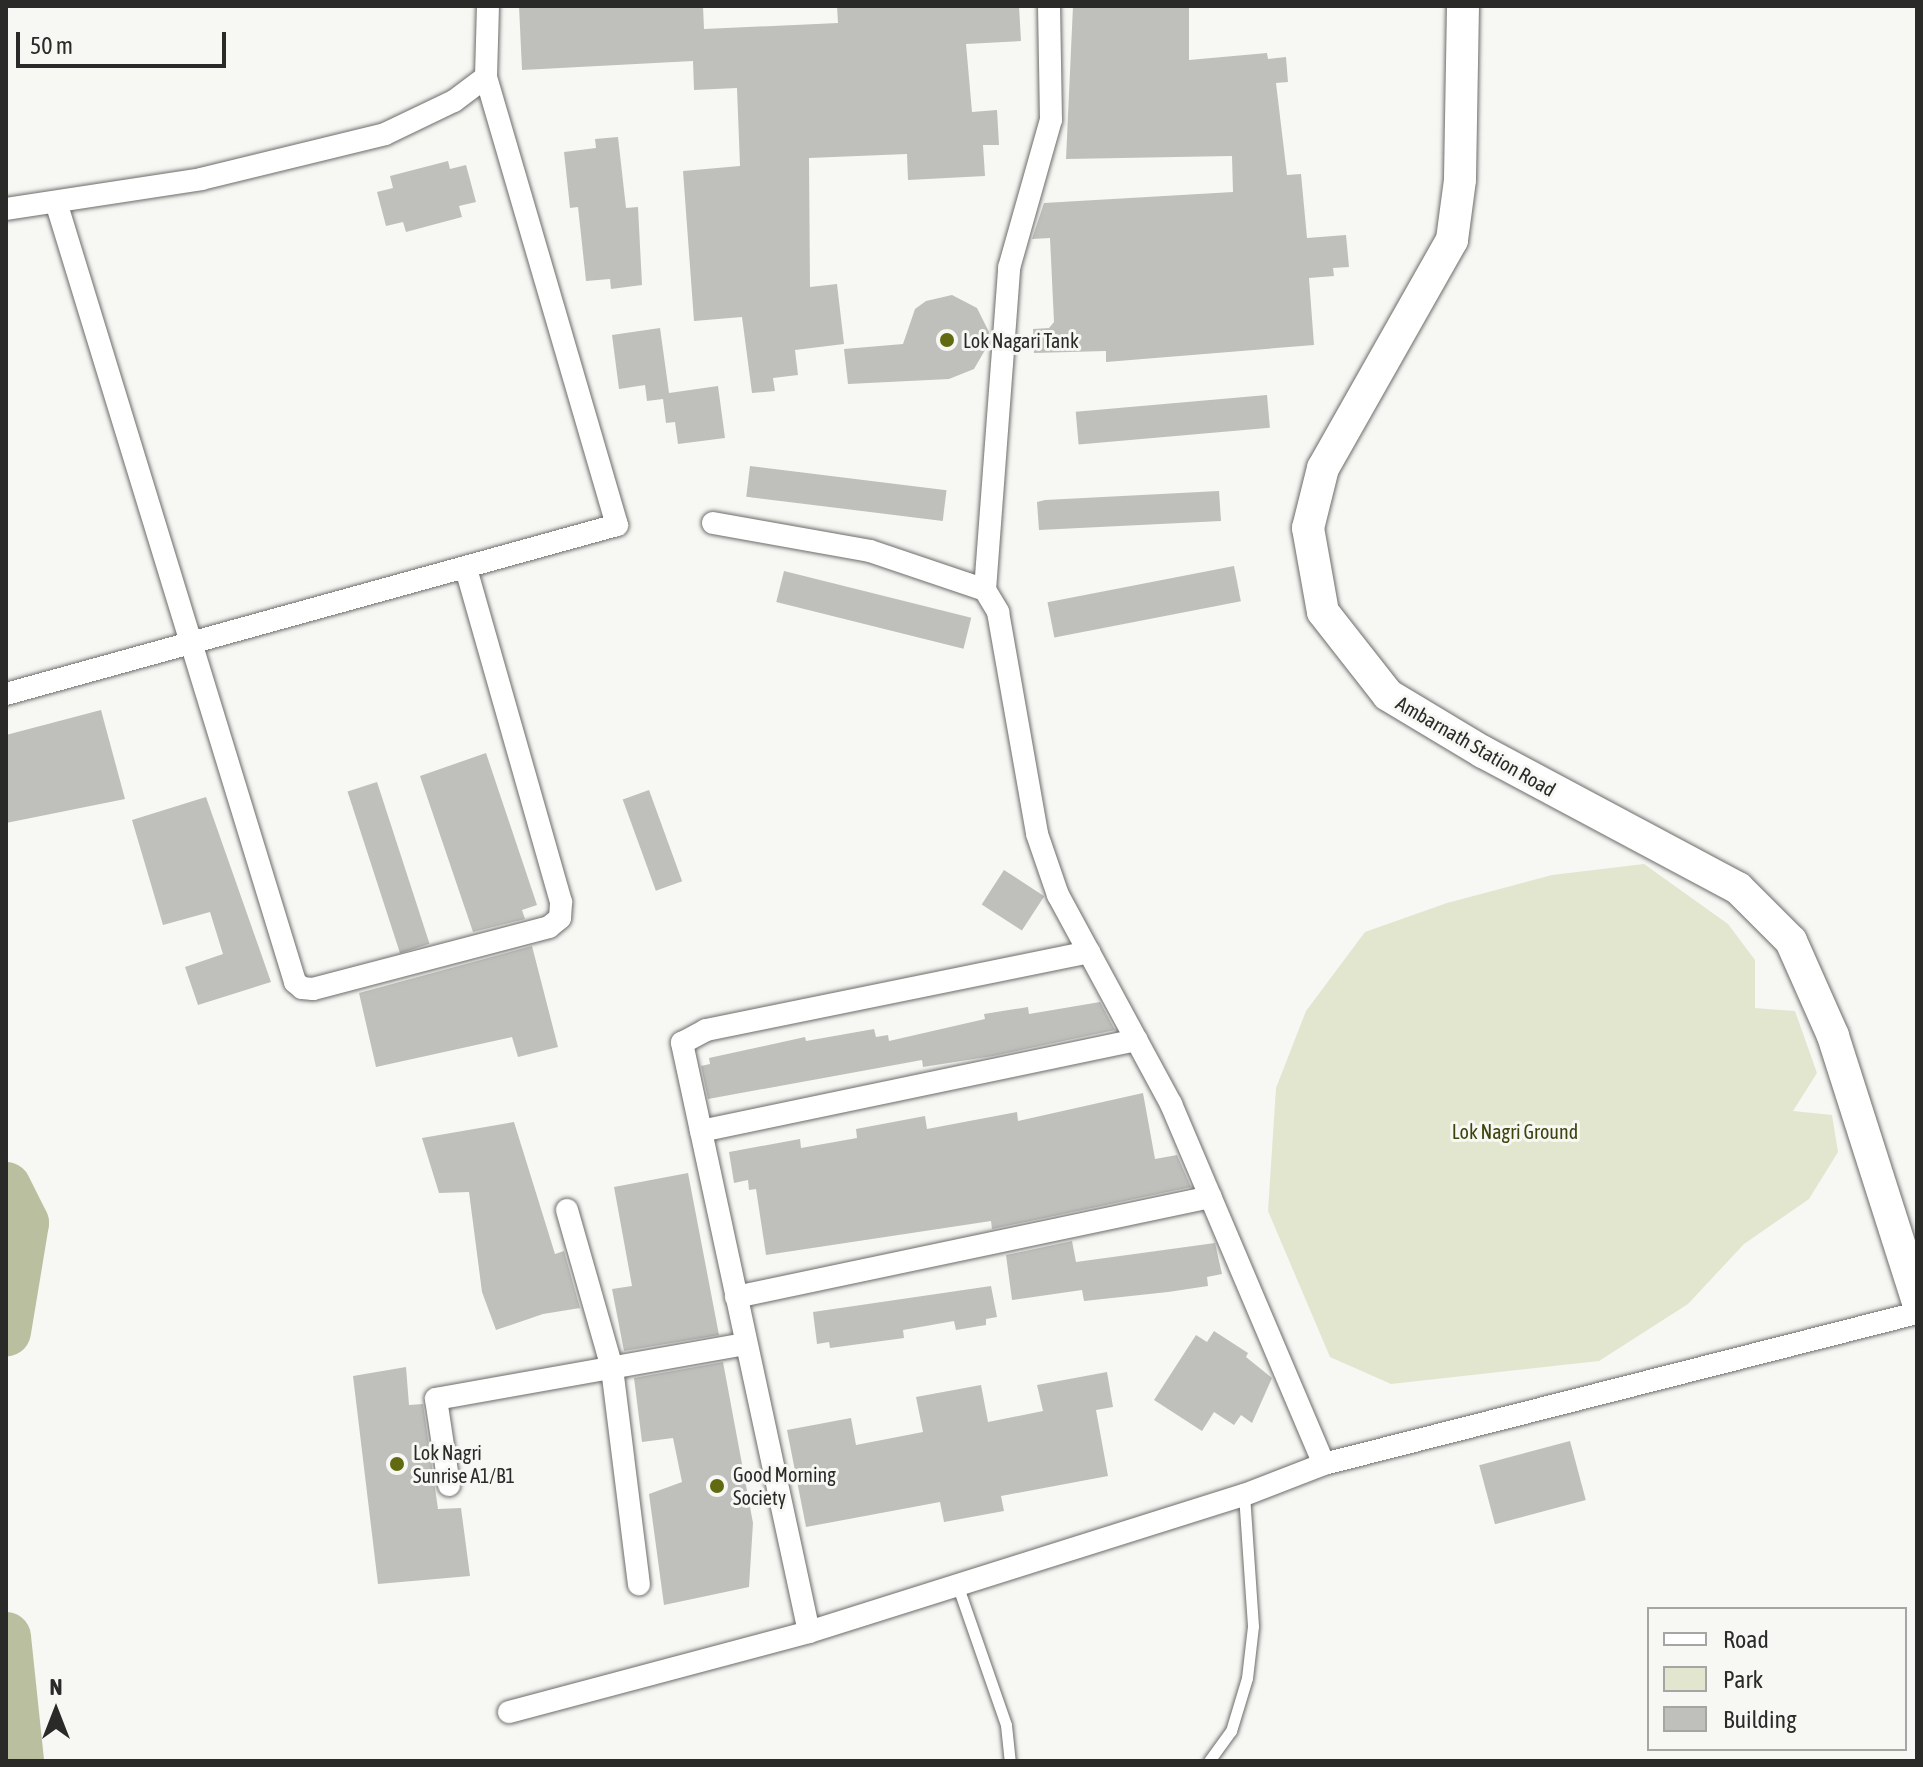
<!DOCTYPE html>
<style>
body{margin:0}
#map{position:relative;width:1923px;height:1767px;overflow:hidden;background:#f7f7f4;font-family:"Asap Condensed",sans-serif}
div>[style]{position:absolute}
[style*='--x']{left:calc(var(--x)*1px);top:calc(var(--y)*1px);width:calc(var(--w)*1px);rotate:calc(var(--a)*1deg)}
.green>*{inset:0;background:#e2e6cf}
.river>*{height:50px;margin:-25px;padding:0 25px;transform-origin:25px;border-radius:25px;background:#bac09f}
.building>*{inset:0;background:#bfbfbc;transform-origin:0 0}
.roads{filter:drop-shadow(0 0 2px #6c6d6a) drop-shadow(0 0 2px #6c6d6a)}
.lane>*{height:11px;margin:-5.5px;padding:0 5.5px;transform-origin:5.5px;border-radius:5.5px;background:#fff}
.street>*{height:22px;margin:-11px;padding:0 11px;transform-origin:11px;border-radius:11px;background:#fff}
.secondary>*{height:32px;margin:-16px;padding:0 16px;transform-origin:16px;border-radius:16px;background:#fff}
.dots>*{width:22px;height:22px;translate:-50% -50%;box-sizing:border-box;border:4px solid #f7f7f4;border-radius:50%}
span{translate:-50% -50%;white-space:nowrap;text-align:center;line-height:1.15;-webkit-text-stroke:6px #f7f7f4;paint-order:stroke}
.poi-label{font-size:20px;color:#2a2a29}
.left{translate:0 -50%;text-align:left}
.street-label{font-size:20px;color:#2a2a29}
.park-label{font-size:20px;color:#3e440c}
.frame{position:absolute;inset:0;border:8px solid #2a2a29;pointer-events:none}
.legend{position:absolute;left:1647px;top:1607px;width:260px;height:144px;box-sizing:border-box;background:#f7f7f4;border:2px solid #a5a5a3;margin:0;padding:10px 14px;list-style:none;font-size:24px;color:#2a2a29}
.legend li{display:flex;align-items:center;gap:16px;height:40px}
.legend b{width:40px;border:2px solid #a5a5a3}
.north{position:absolute;left:16px;top:1671px;width:80px;height:80px;-webkit-text-stroke:6px #f7f7f4;paint-order:stroke;rotate:0deg;font-size:22px;font-weight:700;line-height:32px;text-align:center;color:#2a2a29}
.north::after{content:'';display:block;margin:auto;width:28px;height:36px;background:#2a2a29;clip-path:polygon(50% 0,100% 100%,50% 72%,0 100%)}
.scale{position:absolute;left:16px;top:32px;width:210px;height:36px;box-sizing:border-box;border:4px solid #2a2a29;border-top:0;padding-left:10px;font-size:24px;line-height:28px;white-space:nowrap;color:#2a2a29;-webkit-text-stroke:6px #f7f7f4;paint-order:stroke}
</style>
<div id="map">
<div class="green">
<i style="clip-path:polygon(1644px 864px,1728px 924px,1755px 960px,1755px 1008px,1795px 1011px,1817px 1073px,1793px 1111px,1832px 1115px,1838px 1152px,1809px 1199px,1744px 1244px,1688px 1304px,1599px 1361px,1391px 1384px,1330px 1357px,1268px 1211px,1276px 1088px,1306px 1011px,1365px 932px,1447px 903px,1552px 875px)"></i>
</div>
<div class="river">
<i style="--x:6;--y:1187;--w:40;--a:63.4"></i>
<i style="--x:24;--y:1223;--w:110;--a:99.4"></i>
<i style="--x:6;--y:1637;--w:125;--a:84"></i>
</div>
<div class="building">
<i style="clip-path:polygon(519px 6px,703px 6px,704px 29px,838px 23px,837px 6px,1019px 6px,1021px 41px,966px 44px,972px 112px,997px 110px,999px 145px,983px 145px,985px 176px,908px 180px,907px 154px,809px 158px,810px 287px,837px 284px,844px 344px,795px 350px,798px 375px,773px 378px,775px 391px,752px 393px,742px 317px,694px 321px,683px 171px,740px 166px,737px 88px,694px 90px,693px 61px,522px 70px)"></i>
<i style="clip-path:polygon(1073px 6px,1189px 6px,1189px 60px,1267px 53px,1268px 59px,1286px 57px,1288px 82px,1276px 83px,1287px 175px,1301px 174px,1307px 238px,1346px 235px,1349px 267px,1333px 268px,1334px 276px,1309px 278px,1314px 345px,1106px 362px,1106px 351px,1034px 353px,1033px 329px,1049px 328px,1054px 322px,1050px 238px,1032px 239px,1044px 203px,1233px 192px,1232px 156px,1066px 159px)"></i>
<i style="clip-path:polygon(618px 137px,626px 208px,638px 207px,642px 285px,611px 289px,610px 279px,586px 281px,578px 207px,570px 208px,564px 152px,596px 148px,595px 139px)"></i>
<i style="clip-path:polygon(448px 161px,450px 169px,466px 165px,476px 202px,459px 206px,462px 217px,406px 232px,403px 222px,386px 226px,377px 192px,393px 188px,390px 176px)"></i>
<i style="clip-path:polygon(952px 295px,977px 308px,989px 332px,988px 345px,974px 369px,949px 379px,848px 384px,844px 349px,903px 344px,915px 309px,926px 301px)"></i>
<i style="clip-path:polygon(660px 328px,669px 393px,718px 386px,725px 438px,678px 444px,675px 422px,666px 423px,663px 399px,647px 401px,645px 385px,619px 389px,612px 335px)"></i>
<i style="left:1267px;top:395px;width:33px;height:192px;rotate:85deg"></i>
<i style="left:750px;top:466px;width:198px;height:31px;rotate:7deg"></i>
<i style="clip-path:polygon(1219px 491px,1221px 521px,1039px 530px,1037px 502px,1045px 500px)"></i>
<i style="left:1234px;top:566px;width:36px;height:190px;rotate:79deg"></i>
<i style="left:784px;top:571px;width:193px;height:32px;rotate:14deg"></i>
<i style="clip-path:polygon(101px 710px,125px 799px,6px 823px,6px 735px)"></i>
<i style="clip-path:polygon(486px 753px,537px 905px,522px 910px,525px 919px,473px 932px,420px 776px)"></i>
<i style="left:377px;top:782px;width:170px;height:31px;rotate:72deg"></i>
<i style="left:649px;top:790px;width:97px;height:28px;rotate:70deg"></i>
<i style="clip-path:polygon(206px 797px,271px 982px,198px 1005px,185px 967px,223px 954px,210px 912px,163px 925px,132px 820px)"></i>
<i style="left:1004px;top:870px;width:48px;height:41px;rotate:33deg"></i>
<i style="clip-path:polygon(532px 946px,558px 1047px,518px 1057px,512px 1037px,376px 1067px,359px 993px)"></i>
<i style="clip-path:polygon(1100px 1002px,1115px 1030px,993px 1056px,923px 1067px,922px 1060px,708px 1099px,701px 1066px,710px 1064px,709px 1058px,805px 1037px,806px 1041px,874px 1029px,876px 1037px,888px 1035px,889px 1041px,985px 1019px,984px 1014px,1028px 1007px,1029px 1014px)"></i>
<i style="clip-path:polygon(1143px 1093px,1155px 1159px,1177px 1155px,1191px 1187px,992px 1229px,991px 1221px,766px 1255px,756px 1189px,749px 1190px,748px 1180px,734px 1183px,729px 1152px,800px 1139px,801px 1148px,857px 1138px,856px 1129px,925px 1116px,927px 1129px,1017px 1112px,1018px 1121px)"></i>
<i style="clip-path:polygon(514px 1122px,555px 1254px,564px 1251px,580px 1308px,543px 1314px,496px 1330px,482px 1292px,469px 1192px,439px 1193px,422px 1138px)"></i>
<i style="clip-path:polygon(688px 1173px,719px 1335px,624px 1351px,612px 1289px,632px 1286px,614px 1187px)"></i>
<i style="clip-path:polygon(1072px 1241px,1076px 1262px,1215px 1243px,1222px 1274px,1207px 1277px,1208px 1286px,1168px 1292px,1084px 1301px,1082px 1290px,1012px 1300px,1006px 1255px)"></i>
<i style="clip-path:polygon(991px 1286px,997px 1317px,986px 1319px,986px 1325px,956px 1330px,954px 1321px,903px 1330px,904px 1338px,830px 1348px,829px 1342px,817px 1344px,813px 1312px)"></i>
<i style="clip-path:polygon(1214px 1331px,1248px 1353px,1246px 1357px,1272px 1378px,1252px 1423px,1241px 1415px,1234px 1425px,1214px 1412px,1202px 1431px,1154px 1400px,1196px 1335px,1207px 1342px)"></i>
<i style="clip-path:polygon(723px 1362px,753px 1523px,749px 1587px,664px 1605px,649px 1494px,682px 1482px,673px 1438px,642px 1442px,634px 1378px)"></i>
<i style="clip-path:polygon(406px 1367px,409px 1405px,423px 1404px,438px 1509px,461px 1508px,470px 1576px,378px 1584px,353px 1376px)"></i>
<i style="clip-path:polygon(1107px 1372px,1113px 1407px,1096px 1410px,1108px 1476px,1001px 1496px,1004px 1511px,944px 1522px,940px 1502px,806px 1527px,787px 1430px,851px 1418px,856px 1445px,923px 1432px,916px 1397px,981px 1385px,988px 1422px,1043px 1411px,1037px 1385px)"></i>
<i style="left:1570px;top:1441px;width:61px;height:94px;rotate:75deg"></i>
</div>
<div class="roads">
<div class="lane">
<i style="--x:957;--y:1584;--w:149;--a:70.8"></i>
<i style="--x:1006;--y:1725;--w:36;--a:84"></i>
<i style="--x:1209;--y:1761;--w:37;--a:-54"></i>
<i style="--x:1231;--y:1731;--w:55;--a:-73.2"></i>
<i style="--x:1247;--y:1678;--w:52;--a:-83.4"></i>
<i style="--x:1253;--y:1626;--w:131;--a:-93.9"></i>
</div>
<div class="street">
<i style="--x:56;--y:202;--w:816;--a:72.96"></i>
<i style="--x:295;--y:982;--w:9;--a:41"></i>
<i style="--x:302;--y:988;--w:11;--a:5"></i>
<i style="--x:313;--y:989;--w:244;--a:-14.7"></i>
<i style="--x:549;--y:927;--w:14;--a:-39"></i>
<i style="--x:560;--y:918;--w:16;--a:-86"></i>
<i style="--x:561;--y:902;--w:346;--a:-105.9"></i>
<i style="--x:6;--y:209;--w:197;--a:-8.7"></i>
<i style="--x:201;--y:179;--w:189;--a:-13.7"></i>
<i style="--x:385;--y:134;--w:76;--a:-25.6"></i>
<i style="--x:454;--y:101;--w:40;--a:-37"></i>
<i style="--x:486;--y:77;--w:71;--a:-88.4"></i>
<i style="--x:713;--y:523;--w:159;--a:10.1"></i>
<i style="--x:870;--y:551;--w:121;--a:18.7"></i>
<i style="--x:985;--y:590;--w:26;--a:59"></i>
<i style="--x:998;--y:612;--w:225;--a:80"></i>
<i style="--x:1037;--y:834;--w:65;--a:71"></i>
<i style="--x:1058;--y:895;--w:238;--a:61.6"></i>
<i style="--x:1171;--y:1104;--w:391;--a:67"></i>
<i style="--x:985;--y:590;--w:323;--a:-85.7"></i>
<i style="--x:1009;--y:268;--w:154;--a:-74.2"></i>
<i style="--x:1051;--y:120;--w:114;--a:-91"></i>
<i style="--x:6;--y:694;--w:634;--a:-15.46"></i>
<i style="--x:617;--y:525;--w:467;--a:-106.3"></i>
<i style="--x:701;--y:1131;--w:445;--a:-11.8"></i>
<i style="--x:567;--y:1210;--w:164;--a:74.1"></i>
<i style="--x:612;--y:1368;--w:218;--a:82.9"></i>
<i style="--x:736;--y:1297;--w:485;--a:-11.9"></i>
<i style="--x:449;--y:1485;--w:87;--a:-98.6"></i>
<i style="--x:436;--y:1399;--w:315;--a:-10.1"></i>
<i style="--x:809;--y:1632;--w:603;--a:-102.17"></i>
<i style="--x:682;--y:1043;--w:27;--a:-28"></i>
<i style="--x:706;--y:1030;--w:391;--a:-11.5"></i>
<i style="--x:509;--y:1712;--w:310;--a:-14.9"></i>
<i style="--x:809;--y:1632;--w:456;--a:-17.5"></i>
<i style="--x:1244;--y:1495;--w:86;--a:-21.2"></i>
<i style="--x:1324;--y:1464;--w:612;--a:-14.29"></i>
</div>
<div class="secondary">
<i style="--x:1463;--y:6;--w:174;--a:91"></i>
<i style="--x:1460;--y:180;--w:61;--a:97.6"></i>
<i style="--x:1452;--y:240;--w:262;--a:119.5"></i>
<i style="--x:1323;--y:468;--w:62;--a:104"></i>
<i style="--x:1308;--y:528;--w:85;--a:79.9"></i>
<i style="--x:1323;--y:612;--w:105;--a:51.9"></i>
<i style="--x:1388;--y:695;--w:111;--a:31"></i>
<i style="--x:1483;--y:752;--w:289;--a:28.1"></i>
<i style="--x:1738;--y:888;--w:75;--a:45"></i>
<i style="--x:1791;--y:941;--w:104;--a:66.1"></i>
<i style="--x:1833;--y:1036;--w:277;--a:72.3"></i>
</div>
</div>
<div class="dots">
<i style="left:947px;top:340px;background:#616a10"></i>
<i style="left:397px;top:1464px;background:#616a10"></i>
<i style="left:717px;top:1486px;background:#616a10"></i>
</div>
<div class="poi-label">
<span class="left" style="left:963px;top:340px">Lok Nagari Tank</span>
<span class="left" style="left:413px;top:1464px">Lok Nagri<br>Sunrise A1/B1</span>
<span class="left" style="left:733px;top:1486px">Good Morning<br>Society</span>
</div>
<div class="street-label">
<span style="left:1476px;top:746px;rotate:30deg">Ambarnath Station Road</span>
</div>
<div class="park-label">
<span style="left:1515px;top:1131px">Lok Nagri Ground</span>
</div>
<div class="frame"></div>
<ul class="legend">
<li><b style="height:10px;background:#fff"></b>Road</li>
<li><b style="height:22px;background:#e2e6cf"></b>Park</li>
<li><b style="height:22px;background:#bfbfbc"></b>Building</li>
</ul>
<div class="north">N</div>
<div class="scale">50 m</div>
</div>
